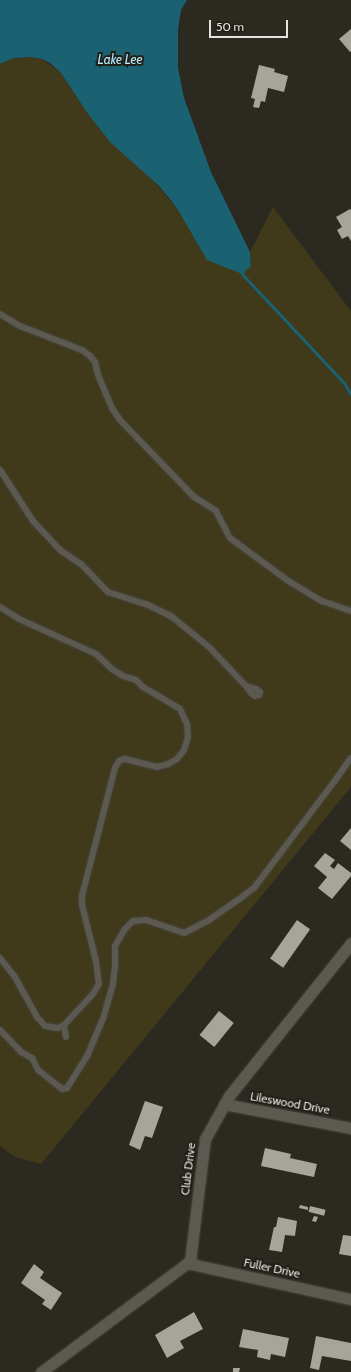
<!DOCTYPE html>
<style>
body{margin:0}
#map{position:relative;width:351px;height:1372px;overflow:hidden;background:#2b2920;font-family:Cabin,sans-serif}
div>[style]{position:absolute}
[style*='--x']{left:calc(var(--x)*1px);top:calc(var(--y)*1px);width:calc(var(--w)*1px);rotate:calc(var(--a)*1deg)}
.green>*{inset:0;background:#403a1b}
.water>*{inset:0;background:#1a6172}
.stream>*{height:3px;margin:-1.5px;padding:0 1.5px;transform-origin:1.5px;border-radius:1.5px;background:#1a6172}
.building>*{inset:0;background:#a7a59a;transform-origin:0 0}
.roads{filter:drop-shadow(0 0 1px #45443d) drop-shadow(0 0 1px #45443d)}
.service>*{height:6px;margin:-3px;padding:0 3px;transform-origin:3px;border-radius:3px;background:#5b5950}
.minor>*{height:11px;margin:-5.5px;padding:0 5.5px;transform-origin:5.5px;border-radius:5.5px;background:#5b5950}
span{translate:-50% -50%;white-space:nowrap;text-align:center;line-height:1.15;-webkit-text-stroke:4px #211f17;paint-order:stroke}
.street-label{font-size:12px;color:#e4e3dd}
.water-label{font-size:13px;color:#b4edfe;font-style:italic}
.scale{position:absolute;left:209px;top:20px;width:79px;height:18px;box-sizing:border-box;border:2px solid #e4e3dd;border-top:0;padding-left:5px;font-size:12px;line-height:14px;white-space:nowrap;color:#e4e3dd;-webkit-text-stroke:3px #211f17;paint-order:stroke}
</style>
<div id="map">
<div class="green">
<i style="clip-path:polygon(31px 57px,42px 59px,61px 73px,88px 114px,158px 186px,178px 210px,251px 266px,250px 252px,273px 207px,351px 311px,351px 787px,41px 1164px,15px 1157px,0 1146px,0 64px,14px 58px)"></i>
</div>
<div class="water">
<i style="clip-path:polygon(0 0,187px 0,181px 10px,178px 30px,178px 68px,184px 98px,211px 172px,250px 252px,251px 266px,242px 274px,207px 260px,178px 210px,169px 198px,158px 185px,111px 143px,88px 114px,61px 73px,50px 63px,42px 59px,31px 57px,14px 58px,0 64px)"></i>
</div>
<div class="stream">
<i style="--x:243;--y:270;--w:4;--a:104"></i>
<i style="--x:242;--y:274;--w:149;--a:46.9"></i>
<i style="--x:344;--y:383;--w:13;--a:58"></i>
</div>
<div class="building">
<i style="clip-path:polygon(351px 29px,351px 51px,350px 52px,339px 39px)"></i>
<i style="clip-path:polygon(259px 65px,275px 69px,274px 72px,288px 76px,284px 92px,268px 88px,265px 102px,261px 101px,259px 108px,253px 107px,255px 99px,251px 98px)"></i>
<i style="clip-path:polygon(350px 209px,351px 210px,351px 241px,348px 236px,342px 239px,337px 230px,342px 227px,336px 217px)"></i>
<i style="clip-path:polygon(351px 828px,351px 850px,340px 841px)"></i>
<i style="clip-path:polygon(325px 853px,335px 860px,330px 866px,334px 869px,338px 863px,351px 873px,351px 876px,332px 899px,318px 888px,327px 877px,314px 866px)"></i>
<i style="left:297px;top:920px;width:16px;height:47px;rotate:35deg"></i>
<i style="left:219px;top:1011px;width:19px;height:31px;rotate:39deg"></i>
<i style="clip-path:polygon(145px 1101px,163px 1107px,152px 1138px,145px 1136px,140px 1150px,129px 1145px)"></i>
<i style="clip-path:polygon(265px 1148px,291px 1154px,290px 1158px,317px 1164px,314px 1177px,261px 1166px)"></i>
<i style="clip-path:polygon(300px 1205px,308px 1207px,308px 1210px,299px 1208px)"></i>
<i style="left:310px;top:1206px;width:16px;height:6px;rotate:14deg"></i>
<i style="clip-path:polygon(314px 1216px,318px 1217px,316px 1222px,312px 1221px)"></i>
<i style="clip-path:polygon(278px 1217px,297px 1221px,295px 1236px,285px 1235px,282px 1252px,269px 1250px,274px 1227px,276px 1227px)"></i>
<i style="clip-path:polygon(343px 1235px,351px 1236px,351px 1256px,339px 1254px)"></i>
<i style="clip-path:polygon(34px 1264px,44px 1272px,40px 1278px,62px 1293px,51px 1310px,42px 1304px,45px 1300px,21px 1283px)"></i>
<i style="clip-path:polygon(194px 1312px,203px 1329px,180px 1341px,184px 1348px,167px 1358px,155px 1335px)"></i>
<i style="clip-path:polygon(243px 1329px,289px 1338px,285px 1357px,271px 1354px,270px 1360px,257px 1357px,258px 1350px,239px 1347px)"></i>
<i style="clip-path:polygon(316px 1336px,351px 1343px,351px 1361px,322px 1356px,319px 1370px,310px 1368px)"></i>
<i style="clip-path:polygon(233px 1368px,240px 1368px,239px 1372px,233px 1372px)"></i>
</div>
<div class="roads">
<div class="service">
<i style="--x:0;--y:314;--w:23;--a:31"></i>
<i style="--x:20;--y:326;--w:66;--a:21.2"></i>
<i style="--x:82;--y:350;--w:10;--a:37"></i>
<i style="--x:90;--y:356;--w:8;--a:50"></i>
<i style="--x:95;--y:362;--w:13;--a:77"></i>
<i style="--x:98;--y:375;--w:36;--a:67"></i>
<i style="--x:112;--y:408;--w:14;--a:56"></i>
<i style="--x:120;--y:420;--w:107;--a:46.1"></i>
<i style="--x:194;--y:497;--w:26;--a:32"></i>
<i style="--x:216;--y:511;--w:30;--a:63"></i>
<i style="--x:230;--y:538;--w:74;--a:36.3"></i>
<i style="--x:290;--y:582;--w:37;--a:31"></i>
<i style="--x:322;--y:601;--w:31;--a:19"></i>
<i style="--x:0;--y:470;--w:61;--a:57.1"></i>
<i style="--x:33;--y:521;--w:40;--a:47"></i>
<i style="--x:60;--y:550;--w:25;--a:34"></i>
<i style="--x:81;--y:564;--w:39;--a:46"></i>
<i style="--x:108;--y:592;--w:40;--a:18"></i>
<i style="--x:146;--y:604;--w:28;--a:26"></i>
<i style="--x:171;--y:616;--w:49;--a:39.2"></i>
<i style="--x:209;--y:647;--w:54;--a:46.5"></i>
<i style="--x:246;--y:686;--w:9;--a:54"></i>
<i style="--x:251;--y:693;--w:5;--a:37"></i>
<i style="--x:255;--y:696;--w:4;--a:-14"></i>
<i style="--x:259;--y:695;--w:3;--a:-72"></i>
<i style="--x:260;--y:692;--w:5;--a:-143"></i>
<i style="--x:256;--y:689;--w:10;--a:-163"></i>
<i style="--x:0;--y:607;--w:22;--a:32"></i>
<i style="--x:19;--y:619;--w:85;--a:24.4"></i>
<i style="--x:96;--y:654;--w:22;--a:43"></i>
<i style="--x:112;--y:669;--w:13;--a:32"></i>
<i style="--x:123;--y:676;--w:14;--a:17"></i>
<i style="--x:136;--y:680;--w:10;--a:45"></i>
<i style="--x:143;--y:687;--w:43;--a:30.7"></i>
<i style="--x:180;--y:709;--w:17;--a:65"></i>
<i style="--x:187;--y:724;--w:13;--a:86"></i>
<i style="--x:188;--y:737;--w:14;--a:107"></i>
<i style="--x:184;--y:750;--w:11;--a:128"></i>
<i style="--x:177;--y:759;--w:10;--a:151"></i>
<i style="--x:168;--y:764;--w:11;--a:165"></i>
<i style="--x:157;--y:767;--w:34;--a:-166"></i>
<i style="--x:124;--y:759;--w:5;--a:158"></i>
<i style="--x:119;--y:761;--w:8;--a:120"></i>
<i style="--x:115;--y:768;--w:132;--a:104.5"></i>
<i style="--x:82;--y:896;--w:9;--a:90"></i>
<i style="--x:82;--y:905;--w:58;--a:76"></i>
<i style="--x:96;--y:961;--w:23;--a:83"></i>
<i style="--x:99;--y:984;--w:13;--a:122"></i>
<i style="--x:92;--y:995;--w:41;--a:133"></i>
<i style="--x:0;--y:958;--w:24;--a:52"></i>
<i style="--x:15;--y:977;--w:46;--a:61.2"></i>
<i style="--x:37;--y:1017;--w:12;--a:48"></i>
<i style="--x:45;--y:1026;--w:13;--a:9"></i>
<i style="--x:58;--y:1028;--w:7;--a:-27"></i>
<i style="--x:64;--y:1025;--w:12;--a:81"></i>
<i style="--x:0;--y:1030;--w:30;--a:46"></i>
<i style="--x:21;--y:1052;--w:13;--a:29"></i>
<i style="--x:32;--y:1058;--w:13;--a:63"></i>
<i style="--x:38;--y:1070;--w:31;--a:38"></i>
<i style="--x:62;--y:1089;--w:5;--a:-11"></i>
<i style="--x:67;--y:1088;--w:40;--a:-58"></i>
<i style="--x:88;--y:1054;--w:38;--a:-67"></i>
<i style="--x:103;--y:1019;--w:37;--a:-74"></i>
<i style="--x:113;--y:983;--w:16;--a:-83"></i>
<i style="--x:115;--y:967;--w:21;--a:-90"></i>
<i style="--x:115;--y:946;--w:20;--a:-60"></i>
<i style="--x:125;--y:929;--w:11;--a:-45"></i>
<i style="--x:133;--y:921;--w:13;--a:-4"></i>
<i style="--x:146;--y:920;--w:40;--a:18.9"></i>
<i style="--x:184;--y:933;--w:28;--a:-27"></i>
<i style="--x:209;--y:920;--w:35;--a:-35"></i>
<i style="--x:238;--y:900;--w:20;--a:-37"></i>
<i style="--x:254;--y:888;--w:133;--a:-53"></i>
<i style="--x:334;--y:782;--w:29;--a:-55"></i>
</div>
<div class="minor">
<i style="--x:224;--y:1104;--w:129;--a:10.7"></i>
<i style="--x:187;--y:1263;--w:168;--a:12.4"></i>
<i style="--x:41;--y:1372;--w:186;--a:-36.7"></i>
<i style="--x:190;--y:1261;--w:123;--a:-83"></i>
<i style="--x:205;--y:1139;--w:49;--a:-60.8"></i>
<i style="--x:229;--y:1096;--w:196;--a:-51.4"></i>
</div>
</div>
<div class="street-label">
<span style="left:290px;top:1103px;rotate:10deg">Lileswood Drive</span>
<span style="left:188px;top:1169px;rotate:-83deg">Club Drive</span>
<span style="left:272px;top:1268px;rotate:12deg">Fuller Drive</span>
</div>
<div class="water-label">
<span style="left:120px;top:59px">Lake Lee</span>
</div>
<div class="scale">50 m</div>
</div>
